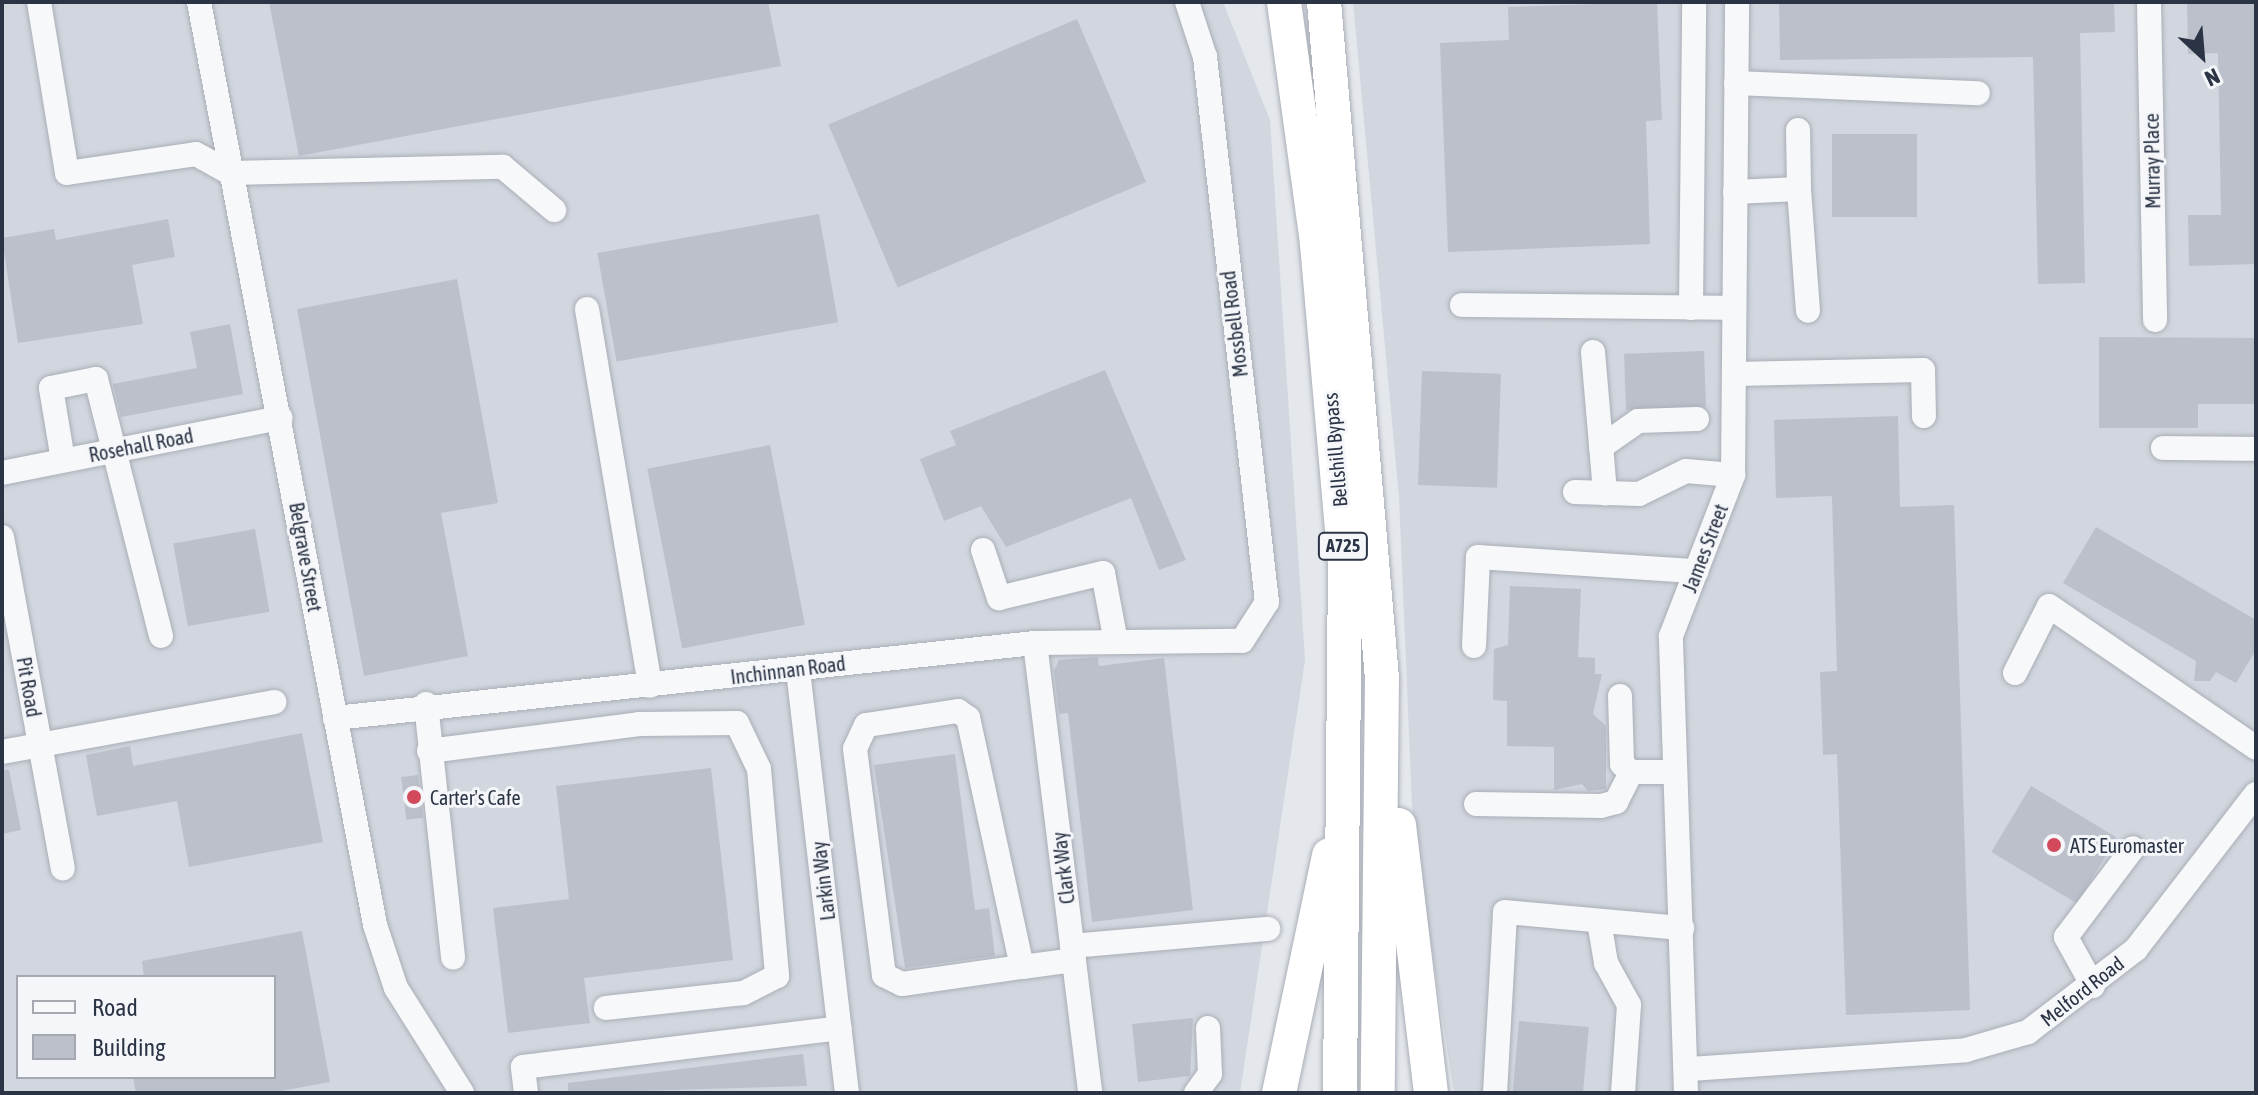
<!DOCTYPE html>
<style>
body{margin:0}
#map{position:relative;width:2258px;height:1095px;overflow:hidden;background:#e4e7ec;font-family:"Asap Condensed",sans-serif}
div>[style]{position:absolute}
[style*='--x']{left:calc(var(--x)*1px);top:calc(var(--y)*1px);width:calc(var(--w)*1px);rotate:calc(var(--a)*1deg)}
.built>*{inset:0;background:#d2d6de}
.building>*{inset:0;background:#bbc0ca;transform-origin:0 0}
.roads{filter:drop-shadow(0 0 2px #a9aeb7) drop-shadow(0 0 2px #a9aeb7)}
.minor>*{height:24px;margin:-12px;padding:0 12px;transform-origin:12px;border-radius:12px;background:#f7f8fa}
.highway>*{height:34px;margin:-17px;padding:0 17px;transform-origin:17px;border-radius:17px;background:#fff}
.dots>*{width:22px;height:22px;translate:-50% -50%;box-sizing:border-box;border:4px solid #f4f6f9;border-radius:50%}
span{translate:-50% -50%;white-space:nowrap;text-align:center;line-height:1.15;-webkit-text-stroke:6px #f4f6f9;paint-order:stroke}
.shield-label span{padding:2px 6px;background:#f4f6f9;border:2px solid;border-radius:6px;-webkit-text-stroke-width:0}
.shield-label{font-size:18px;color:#2b3445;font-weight:700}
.street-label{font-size:20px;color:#2b3445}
.poi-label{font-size:20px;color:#2b3445}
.left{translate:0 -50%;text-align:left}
.frame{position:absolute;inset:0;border:4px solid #2b3445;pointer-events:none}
.legend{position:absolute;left:16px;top:975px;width:260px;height:104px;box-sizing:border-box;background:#f4f6f9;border:2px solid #a4a8b1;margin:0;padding:10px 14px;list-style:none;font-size:24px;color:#2b3445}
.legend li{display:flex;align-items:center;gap:16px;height:40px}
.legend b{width:40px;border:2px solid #a4a8b1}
.north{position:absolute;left:2162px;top:16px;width:80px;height:80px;-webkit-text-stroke:6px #f4f6f9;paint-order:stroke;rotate:154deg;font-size:22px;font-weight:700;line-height:32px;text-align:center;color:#2b3445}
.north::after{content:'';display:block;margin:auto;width:28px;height:36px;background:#2b3445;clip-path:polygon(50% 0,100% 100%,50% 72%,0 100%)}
</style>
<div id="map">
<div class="built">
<i style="clip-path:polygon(evenodd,2px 2px,1223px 2px,1270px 120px,1305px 660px,1240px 1093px,2px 1093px,2px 2px,18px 977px,274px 977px,274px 1077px,18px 1077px,18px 977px)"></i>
<i style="clip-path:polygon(1353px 2px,2256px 2px,2256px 1093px,1454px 1093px,1413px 829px,1399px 497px)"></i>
</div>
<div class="building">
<i style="clip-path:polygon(269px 2px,768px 2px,781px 66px,299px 156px)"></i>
<i style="clip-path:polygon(1657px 2px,1662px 120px,1646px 121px,1650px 244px,1448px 252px,1440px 43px,1509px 40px,1508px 7px)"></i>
<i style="clip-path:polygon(1779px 2px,2114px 2px,2115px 32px,2080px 33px,2085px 283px,2038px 284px,2033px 57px,1780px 60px)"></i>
<i style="clip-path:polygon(2187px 2px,2256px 2px,2256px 264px,2189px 266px,2188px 215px,2221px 215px,2218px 53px,2188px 54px)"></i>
<i style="left:1077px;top:19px;width:177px;height:270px;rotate:67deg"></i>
<i style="left:1832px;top:134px;width:85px;height:83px"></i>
<i style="left:819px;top:214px;width:110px;height:225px;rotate:80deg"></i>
<i style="clip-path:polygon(168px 219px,175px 257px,132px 265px,143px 324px,18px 343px,2px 238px,54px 229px,56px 240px)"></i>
<i style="clip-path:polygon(457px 279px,498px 503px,441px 513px,468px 656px,364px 676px,297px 309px)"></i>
<i style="clip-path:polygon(230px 324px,243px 394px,121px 417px,113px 384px,197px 368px,190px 332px)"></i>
<i style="clip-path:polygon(2099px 337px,2256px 338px,2256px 404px,2198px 404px,2198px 428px,2099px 428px)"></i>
<i style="left:1704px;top:351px;width:56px;height:80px;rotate:88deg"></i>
<i style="clip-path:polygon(1105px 370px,1186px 560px,1159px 570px,1131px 498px,1006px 547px,981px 506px,944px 521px,920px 459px,956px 445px,950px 431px)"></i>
<i style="left:1422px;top:371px;width:79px;height:114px;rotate:2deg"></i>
<i style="clip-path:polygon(1898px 416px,1900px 507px,1954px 505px,1970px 1010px,1846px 1015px,1837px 754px,1823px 755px,1820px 672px,1837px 671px,1832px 496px,1776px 498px,1774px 420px)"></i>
<i style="left:770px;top:445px;width:183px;height:125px;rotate:79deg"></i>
<i style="clip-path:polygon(2096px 527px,2256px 620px,2256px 650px,2236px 683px,2216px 672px,2210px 681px,2194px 681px,2196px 661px,2063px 583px)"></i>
<i style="left:255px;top:529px;width:84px;height:83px;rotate:80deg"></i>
<i style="clip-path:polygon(1510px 586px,1581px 589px,1578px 657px,1595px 658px,1595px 674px,1602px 674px,1593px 714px,1606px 726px,1606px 789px,1588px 791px,1582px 784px,1554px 790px,1554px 747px,1507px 746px,1507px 701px,1493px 700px,1494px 649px,1508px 645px)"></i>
<i style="clip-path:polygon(1098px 657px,1099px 666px,1164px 658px,1193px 910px,1092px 922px,1068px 713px,1059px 714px,1054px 671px,1059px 660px)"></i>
<i style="clip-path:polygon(302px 733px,323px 842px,189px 867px,177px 801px,97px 816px,86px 755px,130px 746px,133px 766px)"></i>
<i style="clip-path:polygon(955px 754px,975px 910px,989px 908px,995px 956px,905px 968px,874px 765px)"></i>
<i style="clip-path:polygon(711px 768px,733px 960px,584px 978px,590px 1023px,508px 1033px,493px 908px,569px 899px,556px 786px)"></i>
<i style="clip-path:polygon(2px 770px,9px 770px,21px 830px,2px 834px)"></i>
<i style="left:418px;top:775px;width:43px;height:17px;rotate:83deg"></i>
<i style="left:2031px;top:786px;width:100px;height:77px;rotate:31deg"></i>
<i style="clip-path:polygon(302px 931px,330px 1082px,270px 1093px,136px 1093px,133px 1077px,274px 1077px,274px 977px,144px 977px,142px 961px)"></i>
<i style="clip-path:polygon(1193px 1018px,1190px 1076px,1138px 1082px,1132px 1024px)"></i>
<i style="left:1519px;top:1021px;width:70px;height:72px;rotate:5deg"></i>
<i style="clip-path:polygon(803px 1054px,807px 1086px,568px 1093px,568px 1083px)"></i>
</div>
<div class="roads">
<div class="minor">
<i style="--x:39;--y:2;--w:173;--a:80.7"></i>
<i style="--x:67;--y:173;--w:130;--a:-8.4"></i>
<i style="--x:196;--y:154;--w:39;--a:29"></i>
<i style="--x:230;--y:173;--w:273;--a:-1.3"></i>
<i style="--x:503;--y:167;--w:67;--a:40.1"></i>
<i style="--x:199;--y:2;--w:940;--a:79.2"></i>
<i style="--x:375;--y:925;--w:66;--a:71.6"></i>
<i style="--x:396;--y:988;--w:124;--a:57.8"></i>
<i style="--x:2149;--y:2;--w:318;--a:88.9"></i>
<i style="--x:1736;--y:83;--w:242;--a:2.4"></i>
<i style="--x:1798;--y:130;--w:59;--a:89"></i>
<i style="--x:1735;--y:192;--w:64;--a:-2.7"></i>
<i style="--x:1799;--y:189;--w:122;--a:85.8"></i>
<i style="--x:1462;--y:305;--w:272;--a:0.6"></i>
<i style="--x:1691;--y:308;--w:306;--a:-89.4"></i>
<i style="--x:587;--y:309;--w:382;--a:80.5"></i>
<i style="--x:1593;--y:352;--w:142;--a:85.1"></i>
<i style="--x:1734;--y:374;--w:189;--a:-1.2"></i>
<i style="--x:1923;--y:370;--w:46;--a:88.8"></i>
<i style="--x:1601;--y:447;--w:45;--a:-35.1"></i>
<i style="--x:1638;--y:421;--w:59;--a:-1.9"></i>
<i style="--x:2163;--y:448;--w:93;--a:0.6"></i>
<i style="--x:63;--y:460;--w:73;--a:-99.5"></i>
<i style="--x:51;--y:388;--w:46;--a:-11.3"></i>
<i style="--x:96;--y:379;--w:265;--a:75.8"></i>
<i style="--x:2;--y:473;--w:284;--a:-11.2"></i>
<i style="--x:1575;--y:492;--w:64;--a:1.8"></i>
<i style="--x:1639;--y:494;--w:52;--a:-26.1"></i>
<i style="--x:1686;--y:471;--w:47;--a:4.9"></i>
<i style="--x:2;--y:537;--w:337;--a:79.6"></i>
<i style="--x:983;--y:550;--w:51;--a:71.6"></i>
<i style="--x:999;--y:598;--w:107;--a:-13.5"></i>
<i style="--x:1103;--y:573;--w:70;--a:79.3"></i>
<i style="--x:1035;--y:643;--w:453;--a:83"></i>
<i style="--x:1474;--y:646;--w:89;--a:-87.4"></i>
<i style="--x:1478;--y:557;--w:219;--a:3.7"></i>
<i style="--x:798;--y:670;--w:426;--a:83.4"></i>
<i style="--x:2015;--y:673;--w:75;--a:-63.1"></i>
<i style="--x:2049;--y:606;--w:251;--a:34.4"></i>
<i style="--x:1620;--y:696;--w:68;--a:88.3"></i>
<i style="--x:1622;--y:764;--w:12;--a:42"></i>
<i style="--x:1631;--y:772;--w:42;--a:0"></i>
<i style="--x:426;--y:704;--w:255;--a:83.9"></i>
<i style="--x:335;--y:718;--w:704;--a:-6.12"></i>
<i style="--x:1035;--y:643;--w:207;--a:-0.6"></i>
<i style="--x:1242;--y:641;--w:46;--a:-57.3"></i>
<i style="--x:1267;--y:602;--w:549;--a:-96.49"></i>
<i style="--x:1205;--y:57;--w:58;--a:-108.1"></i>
<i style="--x:429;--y:751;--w:212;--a:-7.3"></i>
<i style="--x:639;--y:724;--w:98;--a:-0.6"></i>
<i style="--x:737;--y:723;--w:51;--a:64.4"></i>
<i style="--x:759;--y:769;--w:208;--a:85"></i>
<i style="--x:777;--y:976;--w:38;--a:153"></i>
<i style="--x:743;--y:993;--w:138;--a:173.8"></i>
<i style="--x:2;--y:752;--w:277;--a:-10.4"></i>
<i style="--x:1476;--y:804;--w:125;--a:0.9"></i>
<i style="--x:1601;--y:806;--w:16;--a:-15"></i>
<i style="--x:1616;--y:802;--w:34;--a:-63"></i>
<i style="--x:1599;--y:921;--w:43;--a:80.5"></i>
<i style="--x:1606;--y:963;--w:48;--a:61.3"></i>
<i style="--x:1629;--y:1005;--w:88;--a:93.9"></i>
<i style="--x:1072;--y:946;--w:197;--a:-5"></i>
<i style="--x:1022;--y:967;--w:255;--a:-102.2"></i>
<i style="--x:968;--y:718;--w:12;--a:-145"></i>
<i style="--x:958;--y:711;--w:93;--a:171.3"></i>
<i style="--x:866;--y:725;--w:26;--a:115"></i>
<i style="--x:855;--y:749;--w:228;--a:82.7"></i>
<i style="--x:884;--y:975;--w:20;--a:27"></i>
<i style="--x:902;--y:984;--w:121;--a:-8.1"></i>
<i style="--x:1022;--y:967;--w:52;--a:-7.7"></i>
<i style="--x:2093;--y:986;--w:56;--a:-118.9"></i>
<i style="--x:2066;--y:937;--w:111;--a:-53"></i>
<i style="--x:1690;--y:1069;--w:277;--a:-3.9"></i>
<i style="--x:1966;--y:1050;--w:65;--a:-16.2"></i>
<i style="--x:2028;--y:1032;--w:136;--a:-37.5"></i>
<i style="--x:2136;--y:949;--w:196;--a:-52.3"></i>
<i style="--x:526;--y:1093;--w:26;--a:-97"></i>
<i style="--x:523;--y:1067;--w:319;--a:-7"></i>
<i style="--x:1196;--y:1093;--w:24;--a:-54"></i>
<i style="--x:1210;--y:1074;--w:46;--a:-92.5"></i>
<i style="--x:1495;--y:1093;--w:181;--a:-86.8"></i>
<i style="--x:1505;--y:912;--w:178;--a:5.2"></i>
<i style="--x:1686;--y:1093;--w:457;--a:-91.9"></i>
<i style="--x:1671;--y:636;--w:173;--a:-68.9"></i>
<i style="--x:1733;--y:475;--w:473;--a:-89.5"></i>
</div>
<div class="highway">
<i style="--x:1284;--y:2;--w:244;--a:82.2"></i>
<i style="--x:1317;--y:244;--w:320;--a:85"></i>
<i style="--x:1345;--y:563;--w:530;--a:90.54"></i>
<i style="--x:1324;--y:2;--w:678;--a:85.1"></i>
<i style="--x:1382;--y:678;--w:415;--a:90.6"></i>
<i style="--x:1399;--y:825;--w:270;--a:83.2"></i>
<i style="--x:1279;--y:1093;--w:243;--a:-78.1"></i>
</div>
</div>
<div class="dots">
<i style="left:414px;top:797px;background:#d1495b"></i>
<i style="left:2054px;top:845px;background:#d1495b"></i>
</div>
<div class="shield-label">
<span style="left:1343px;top:546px">A725</span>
</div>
<div class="street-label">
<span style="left:2152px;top:161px;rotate:-91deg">Murray Place</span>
<span style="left:1234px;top:324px;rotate:-97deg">Mossbell Road</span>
<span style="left:141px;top:445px;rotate:-11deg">Rosehall Road</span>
<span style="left:1335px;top:450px;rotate:-95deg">Bellshill Bypass</span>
<span style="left:1705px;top:548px;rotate:-69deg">James Street</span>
<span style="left:306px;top:557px;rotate:80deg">Belgrave Street</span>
<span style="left:788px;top:670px;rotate:-7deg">Inchinnan Road</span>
<span style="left:29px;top:687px;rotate:80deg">Pit Road</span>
<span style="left:1063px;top:868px;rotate:-97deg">Clark Way</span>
<span style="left:823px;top:881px;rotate:-97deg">Larkin Way</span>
<span style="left:2082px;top:991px;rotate:-38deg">Melford Road</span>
</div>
<div class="poi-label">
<span class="left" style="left:430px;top:797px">Carter's Cafe</span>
<span class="left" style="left:2070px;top:845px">ATS Euromaster</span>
</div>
<div class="frame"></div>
<ul class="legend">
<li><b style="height:10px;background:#f7f8fa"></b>Road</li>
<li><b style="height:22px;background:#bbc0ca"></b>Building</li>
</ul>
<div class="north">N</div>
</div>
